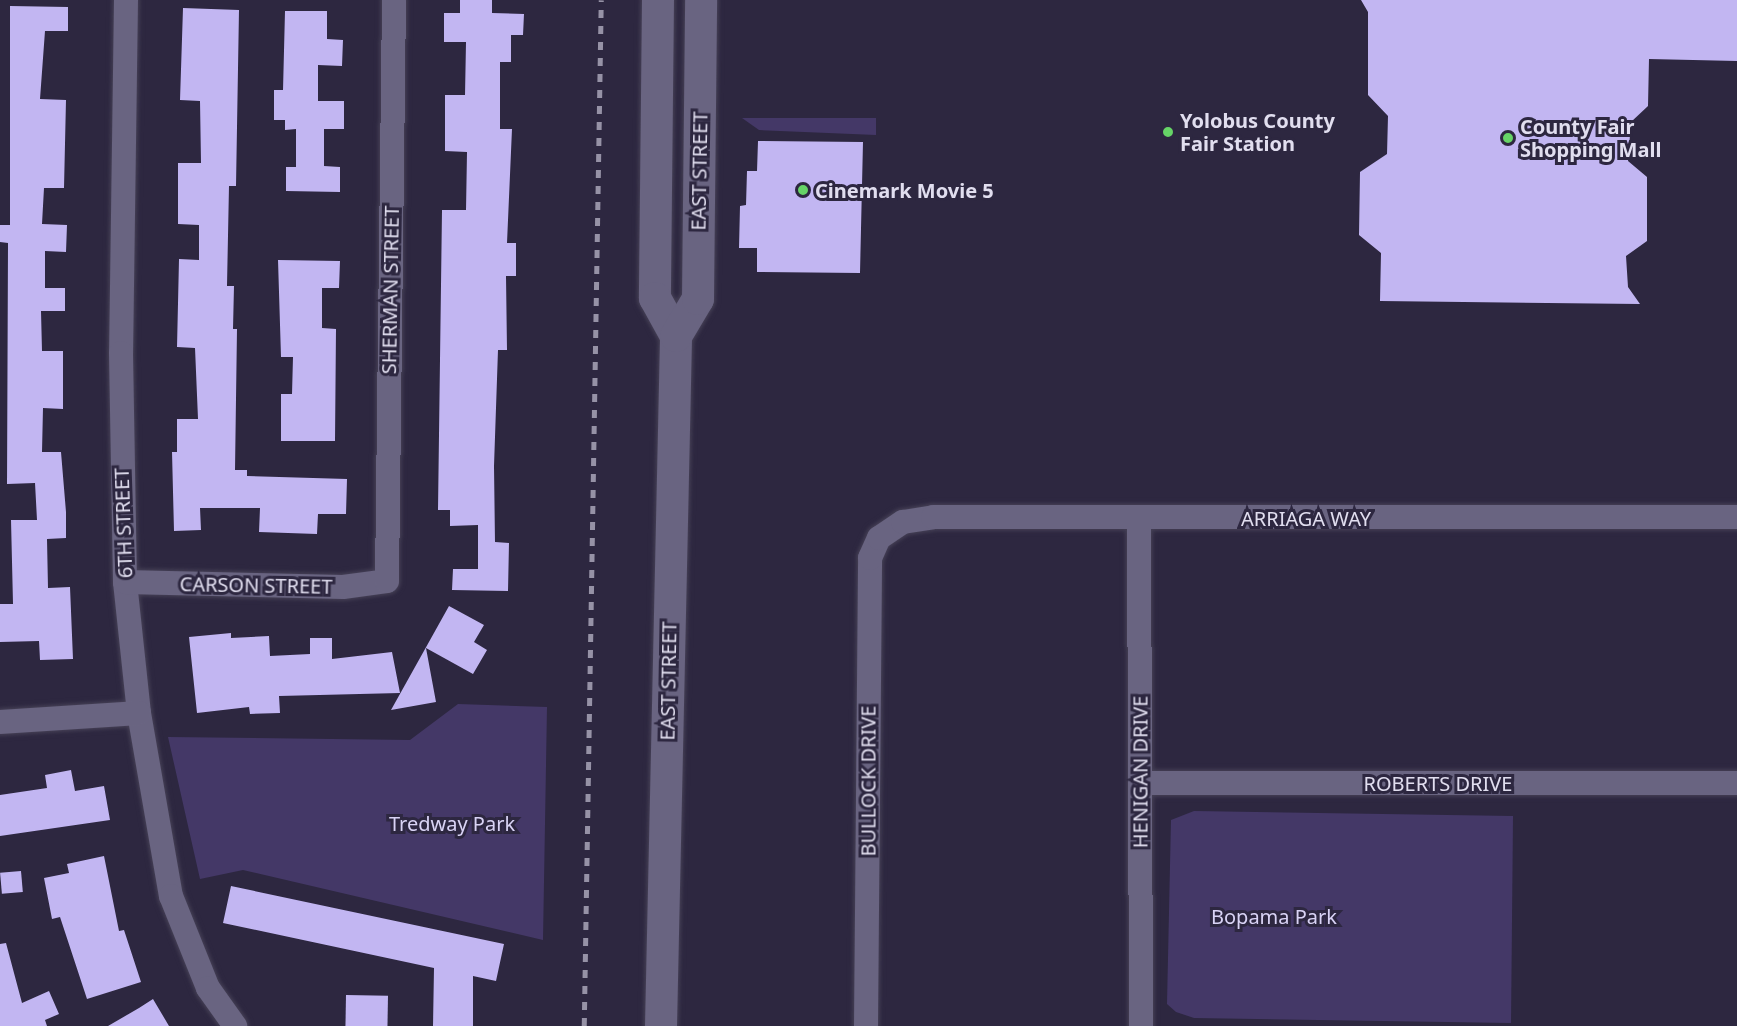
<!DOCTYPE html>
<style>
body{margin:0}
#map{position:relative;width:1737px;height:1026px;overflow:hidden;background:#2d2740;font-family:"Noto Sans",sans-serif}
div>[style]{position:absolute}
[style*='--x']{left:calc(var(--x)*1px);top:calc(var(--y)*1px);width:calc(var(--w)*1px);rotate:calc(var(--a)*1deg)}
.green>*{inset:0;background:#443867}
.building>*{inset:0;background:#c2b6f2;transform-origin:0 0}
.roads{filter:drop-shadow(0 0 2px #464156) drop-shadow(0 0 2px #464156)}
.minor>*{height:24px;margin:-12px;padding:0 12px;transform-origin:12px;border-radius:12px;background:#696481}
.tertiary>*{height:32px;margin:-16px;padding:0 16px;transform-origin:16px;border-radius:16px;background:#696481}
.rail>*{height:4.5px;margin-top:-2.25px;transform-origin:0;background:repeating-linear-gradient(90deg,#9692a6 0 8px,transparent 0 16px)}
.dots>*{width:16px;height:16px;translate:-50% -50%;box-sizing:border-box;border:3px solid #2d2740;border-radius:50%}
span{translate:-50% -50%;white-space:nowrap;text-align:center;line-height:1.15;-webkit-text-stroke:6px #2d2740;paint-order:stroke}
.poi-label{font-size:20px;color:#e1deef;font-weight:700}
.left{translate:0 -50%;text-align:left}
.street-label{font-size:20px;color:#e1deef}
.park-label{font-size:20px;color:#d9d3f5}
</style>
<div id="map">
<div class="green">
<i style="clip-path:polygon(742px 118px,876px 118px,876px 135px,759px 130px)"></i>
<i style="clip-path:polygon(458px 704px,547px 707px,543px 940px,243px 870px,200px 879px,168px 737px,410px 740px)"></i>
<i style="clip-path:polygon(1194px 811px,1513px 816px,1511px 1023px,1194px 1018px,1176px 1012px,1167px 1004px,1171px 820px)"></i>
</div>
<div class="building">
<i style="clip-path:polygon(460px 0,492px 0,492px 13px,524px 14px,523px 35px,511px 35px,511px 62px,500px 62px,500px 129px,512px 129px,507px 243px,516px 243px,516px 276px,506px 276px,507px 350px,498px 350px,494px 466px,495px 542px,509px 543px,508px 591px,452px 590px,453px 569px,478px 569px,478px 525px,450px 526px,450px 510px,438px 510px,442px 210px,466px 210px,467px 152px,445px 151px,445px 95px,465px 95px,466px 42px,444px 42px,444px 13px,460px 13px)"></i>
<i style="clip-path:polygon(1361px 0,1737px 0,1737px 61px,1649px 59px,1648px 106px,1631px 122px,1628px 161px,1647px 177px,1647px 241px,1626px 256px,1628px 287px,1640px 304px,1380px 301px,1381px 253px,1359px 235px,1360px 172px,1387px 154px,1388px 116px,1368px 95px,1368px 12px)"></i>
<i style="clip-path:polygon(10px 6px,68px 7px,68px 31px,45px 31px,40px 99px,66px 100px,64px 188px,44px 188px,42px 224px,67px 225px,66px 252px,45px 251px,45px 288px,65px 288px,65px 311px,41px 311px,42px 351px,63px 351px,63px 409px,43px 408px,42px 452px,61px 452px,66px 512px,66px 538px,47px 539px,48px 588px,70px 587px,73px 659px,40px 660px,39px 641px,0 642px,0 604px,13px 604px,11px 520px,37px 520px,35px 483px,7px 484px,8px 243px,0 242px,0 225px,10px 225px)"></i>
<i style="clip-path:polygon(183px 8px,239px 10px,236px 186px,229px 186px,227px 286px,234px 286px,233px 329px,237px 329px,235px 470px,247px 470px,247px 476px,347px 479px,346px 514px,318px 514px,317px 534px,259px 532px,260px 508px,200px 508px,201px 530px,174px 531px,172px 452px,177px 452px,177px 419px,198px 419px,195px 348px,177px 347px,179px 259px,199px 260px,199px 225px,178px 224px,178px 163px,201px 163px,200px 101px,180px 100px)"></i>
<i style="clip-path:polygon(285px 11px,327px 11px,327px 39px,343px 40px,342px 66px,318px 65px,318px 101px,344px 101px,344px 129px,324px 129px,324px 166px,340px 167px,340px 192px,286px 191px,286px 167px,296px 167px,296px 129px,285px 130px,285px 120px,274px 120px,274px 90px,283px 90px)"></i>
<i style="clip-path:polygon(758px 141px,863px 142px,860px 273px,757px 272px,757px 248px,739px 248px,740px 206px,746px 205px,747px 171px,757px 171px)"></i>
<i style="clip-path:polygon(278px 260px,340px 261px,339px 288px,322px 288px,322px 328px,336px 329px,335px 441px,281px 441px,281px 394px,292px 394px,293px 357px,281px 357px)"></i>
<i style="clip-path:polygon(449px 606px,484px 625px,474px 642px,487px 650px,473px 674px,426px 648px,436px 702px,391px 710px)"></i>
<i style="clip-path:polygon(231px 633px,231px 638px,269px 636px,270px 656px,310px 654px,310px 638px,332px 638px,332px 659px,392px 652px,400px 693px,279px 696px,280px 713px,250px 714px,249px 707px,197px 713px,189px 637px)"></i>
<i style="clip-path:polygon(71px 770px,75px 791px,104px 786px,110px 820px,0 836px,0 795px,47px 788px,45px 775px)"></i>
<i style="clip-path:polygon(104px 856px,119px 931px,124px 930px,141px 982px,87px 999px,60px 917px,52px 919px,44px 878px,69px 873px,67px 864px)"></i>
<i style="left:21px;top:871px;width:21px;height:21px;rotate:85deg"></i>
<i style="clip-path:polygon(231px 886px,504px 944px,496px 981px,473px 976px,473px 1026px,433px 1026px,434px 968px,223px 923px)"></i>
<i style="clip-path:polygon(6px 943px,22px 1003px,49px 991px,59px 1014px,45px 1020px,47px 1026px,0 1026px,0 944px)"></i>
<i style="left:346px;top:995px;width:42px;height:31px;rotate:1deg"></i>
<i style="clip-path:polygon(153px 999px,169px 1026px,108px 1026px,139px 1008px)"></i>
</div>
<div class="roads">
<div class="minor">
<i style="--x:126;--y:0;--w:353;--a:90.8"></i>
<i style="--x:121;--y:353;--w:229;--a:89"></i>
<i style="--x:125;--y:582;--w:132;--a:83.9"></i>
<i style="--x:139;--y:713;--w:186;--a:80.1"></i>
<i style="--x:171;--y:896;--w:99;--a:68.1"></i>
<i style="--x:208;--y:988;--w:47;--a:54.6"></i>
<i style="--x:1139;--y:519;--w:507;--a:89.77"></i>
<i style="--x:125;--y:582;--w:218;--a:1.3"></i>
<i style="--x:343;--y:587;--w:44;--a:-7.8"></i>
<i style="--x:387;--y:581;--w:581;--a:-89.31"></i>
<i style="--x:0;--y:722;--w:139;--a:-3.7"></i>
<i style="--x:1140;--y:783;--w:597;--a:0"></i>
<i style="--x:866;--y:1026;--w:468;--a:-89.5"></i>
<i style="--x:870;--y:558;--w:22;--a:-66"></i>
<i style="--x:879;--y:538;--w:29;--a:-34"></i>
<i style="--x:903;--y:522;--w:30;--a:-9"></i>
<i style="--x:933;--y:517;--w:804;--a:0"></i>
</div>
<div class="tertiary">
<i style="--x:658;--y:0;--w:298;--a:90.6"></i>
<i style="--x:655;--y:298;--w:43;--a:61.1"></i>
<i style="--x:661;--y:1026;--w:690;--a:-88.75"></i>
<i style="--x:676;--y:336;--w:43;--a:-59.3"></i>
<i style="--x:698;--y:299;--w:299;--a:-89.4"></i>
</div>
</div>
<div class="rail">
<i style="--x:584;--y:1026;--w:1026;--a:-89.05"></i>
</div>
<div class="dots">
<i style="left:1168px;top:132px;background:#66d467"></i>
<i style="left:1508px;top:138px;background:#66d467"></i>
<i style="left:803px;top:190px;background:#66d467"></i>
</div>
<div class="poi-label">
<span class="left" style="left:1180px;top:132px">Yolobus County<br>Fair Station</span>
<span class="left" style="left:1520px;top:138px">County Fair<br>Shopping Mall</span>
<span class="left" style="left:815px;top:190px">Cinemark Movie 5</span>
</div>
<div class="street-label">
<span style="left:699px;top:171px;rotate:-89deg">EAST STREET</span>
<span style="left:390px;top:290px;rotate:-89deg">SHERMAN STREET</span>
<span style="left:1306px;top:518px">ARRIAGA WAY</span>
<span style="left:123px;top:523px;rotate:-92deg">6TH STREET</span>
<span style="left:256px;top:585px;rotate:1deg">CARSON STREET</span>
<span style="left:668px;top:681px;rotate:-89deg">EAST STREET</span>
<span style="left:1140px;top:772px;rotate:-90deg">HENIGAN DRIVE</span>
<span style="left:868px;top:781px;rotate:-90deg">BULLOCK DRIVE</span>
<span style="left:1438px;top:783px">ROBERTS DRIVE</span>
</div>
<div class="park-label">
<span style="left:452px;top:823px">Tredway Park</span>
<span style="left:1274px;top:916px">Bopama Park</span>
</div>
</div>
